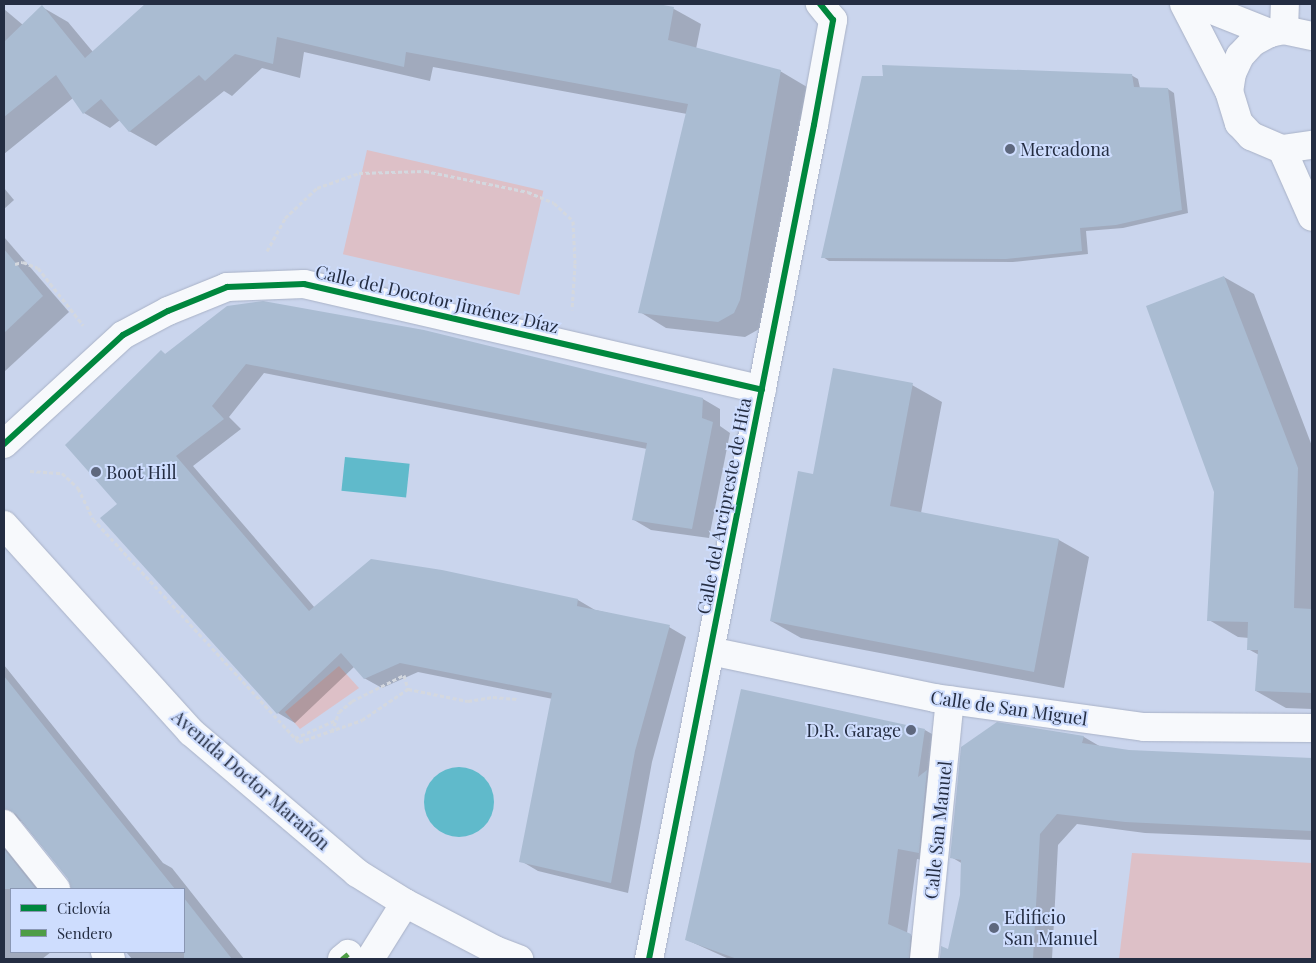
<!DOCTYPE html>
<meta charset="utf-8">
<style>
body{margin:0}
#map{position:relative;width:1316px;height:963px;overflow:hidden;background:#cad5ed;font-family:"Playfair Display",serif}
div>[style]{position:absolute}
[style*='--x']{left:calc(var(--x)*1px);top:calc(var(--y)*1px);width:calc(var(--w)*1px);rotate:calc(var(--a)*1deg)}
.green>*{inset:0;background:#ddc0c7;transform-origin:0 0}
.water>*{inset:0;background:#60bacb;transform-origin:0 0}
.round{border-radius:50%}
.shadow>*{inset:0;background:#0003}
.building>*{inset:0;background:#aabcd2}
.path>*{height:3px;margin-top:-1.5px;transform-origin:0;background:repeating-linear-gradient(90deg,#d4d8df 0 4px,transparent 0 6.5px)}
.roads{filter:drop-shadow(0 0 1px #a9b2c7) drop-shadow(0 0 1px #a9b2c7)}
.pedestrian>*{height:28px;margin:-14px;padding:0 14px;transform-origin:14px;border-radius:14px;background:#f7f9fc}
.minor>*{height:28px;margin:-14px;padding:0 14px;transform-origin:14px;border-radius:14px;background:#f7f9fc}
.quiet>*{height:5px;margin-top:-2.5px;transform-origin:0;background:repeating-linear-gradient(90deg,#4e9d46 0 10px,transparent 0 15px)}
.cycleway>*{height:6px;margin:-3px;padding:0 3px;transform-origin:3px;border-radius:3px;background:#00873e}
.dots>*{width:14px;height:14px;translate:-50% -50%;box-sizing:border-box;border:2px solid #ceddfe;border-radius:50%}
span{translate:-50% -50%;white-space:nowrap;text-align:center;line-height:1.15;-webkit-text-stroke:4px #ceddfe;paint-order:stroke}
.poi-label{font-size:18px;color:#242d42}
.left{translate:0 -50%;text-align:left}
.right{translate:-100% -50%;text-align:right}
.street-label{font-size:18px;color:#242d42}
.frame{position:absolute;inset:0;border:5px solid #242d42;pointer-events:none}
.legend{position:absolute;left:10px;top:888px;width:175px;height:65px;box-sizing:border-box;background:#ceddfe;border:1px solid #8a97b3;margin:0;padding:6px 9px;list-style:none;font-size:15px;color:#242d42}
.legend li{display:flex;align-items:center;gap:10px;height:25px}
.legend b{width:25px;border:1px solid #8a97b3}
</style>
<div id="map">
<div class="green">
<i style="left:367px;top:150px;width:181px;height:107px;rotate:13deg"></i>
<i style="clip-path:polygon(339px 666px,359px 688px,300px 729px,285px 712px)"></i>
<i style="clip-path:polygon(1132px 853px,1312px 863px,1312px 959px,1119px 959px)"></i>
</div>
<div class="water">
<i style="left:345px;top:457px;width:65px;height:34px;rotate:6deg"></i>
<i class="round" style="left:424px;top:767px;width:70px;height:70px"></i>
</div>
<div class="shadow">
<i style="clip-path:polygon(147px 4px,651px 4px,674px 9px,701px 24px,696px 49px,780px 71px,807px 87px,766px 316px,761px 328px,745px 337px,666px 328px,640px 312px,687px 114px,433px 67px,430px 81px,304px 52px,300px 78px,262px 68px,232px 96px,224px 91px,156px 146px,129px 131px,120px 120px,110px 128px,84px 113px,73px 98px,4px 154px,4px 9px,23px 25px,42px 7px,68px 22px,93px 52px)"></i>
<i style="clip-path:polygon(1131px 75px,1138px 79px,1140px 88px,1168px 89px,1174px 93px,1188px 213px,1123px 228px,1086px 231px,1088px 254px,1013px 262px,829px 261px,823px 257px)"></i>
<i style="clip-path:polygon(4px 188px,14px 200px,4px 209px)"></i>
<i style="clip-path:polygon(4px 237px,69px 312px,4px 372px)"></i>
<i style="clip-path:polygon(1224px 277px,1254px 294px,1312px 446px,1312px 709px,1286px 708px,1256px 691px,1259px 655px,1248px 649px,1249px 638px,1238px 637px,1209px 620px)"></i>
<i style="clip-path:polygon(161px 351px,166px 355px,703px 399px,720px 409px,720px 426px,730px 433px,709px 538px,651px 530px,634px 520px,647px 449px,264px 373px,229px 417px,241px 429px,193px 466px,315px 608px,442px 571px,578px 600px,595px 610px,669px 627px,686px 637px,652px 762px,628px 893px,538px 871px,521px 861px,553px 699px,418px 672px,382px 688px,364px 678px,355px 666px,295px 723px,278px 713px,119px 504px)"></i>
<i style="clip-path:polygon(912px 385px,942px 402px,921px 513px,1059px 540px,1089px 557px,1064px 688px,801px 638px,771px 621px,814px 475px)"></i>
<i style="clip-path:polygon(4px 665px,163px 863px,172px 868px,244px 959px,132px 959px,126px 952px,184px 952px,184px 889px,71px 889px,69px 879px,21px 821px,12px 822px,45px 889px,11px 889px,11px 952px,51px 952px,42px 959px,4px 959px)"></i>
<i style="clip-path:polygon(998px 724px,1084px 737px,1101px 747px,1129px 751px,1312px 759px,1312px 840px,1145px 833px,1077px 824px,1058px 845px,1052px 959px,940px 959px,942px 948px,949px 951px,961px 895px,963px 864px,951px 857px)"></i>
<i style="clip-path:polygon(925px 730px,944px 741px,938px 863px,917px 859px,907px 933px,930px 946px,929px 959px,729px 959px,687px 940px)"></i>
</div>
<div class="building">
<i style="clip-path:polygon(145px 4px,658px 4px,674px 7px,668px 40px,781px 70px,740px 300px,734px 313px,718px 322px,638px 313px,688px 104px,406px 52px,404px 67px,277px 37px,273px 64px,235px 54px,205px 81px,199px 75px,129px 132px,101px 99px,83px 114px,56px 75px,4px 117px,4px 42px,42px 5px,85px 58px)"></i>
<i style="clip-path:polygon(882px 65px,1132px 74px,1134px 87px,1168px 88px,1182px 210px,1116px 225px,1080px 228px,1082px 251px,1006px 259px,821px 258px,862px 76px,883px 76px)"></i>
<i style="clip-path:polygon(4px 249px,43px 296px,4px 333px)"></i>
<i style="clip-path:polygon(1224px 276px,1298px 468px,1294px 608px,1312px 609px,1312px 693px,1255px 691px,1258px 650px,1247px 650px,1248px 622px,1207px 621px,1214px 492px,1146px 306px)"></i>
<i style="clip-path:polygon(263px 301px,424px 330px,703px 398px,702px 418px,713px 422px,692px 529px,632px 520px,647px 443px,246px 364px,212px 406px,224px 419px,176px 456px,309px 611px,371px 559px,442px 570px,578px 599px,577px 606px,670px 625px,635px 751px,611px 883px,519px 862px,552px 693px,400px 663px,364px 679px,341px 653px,277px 714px,100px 518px,117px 504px,65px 445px,161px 350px,165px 354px,227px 306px)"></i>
<i style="clip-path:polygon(833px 368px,913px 383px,890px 506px,1059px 539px,1034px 672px,770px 621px,798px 471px,813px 474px)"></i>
<i style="clip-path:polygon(4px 676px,63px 750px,175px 889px,71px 889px,68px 879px,16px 814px,4px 809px)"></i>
<i style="clip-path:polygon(741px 689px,925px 729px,918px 777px,927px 770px,919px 853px,898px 849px,888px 924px,911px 934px,909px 959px,737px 959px,685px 940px)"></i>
<i style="clip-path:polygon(997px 722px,1084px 736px,1082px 743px,1129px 750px,1312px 758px,1312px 831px,1125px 822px,1057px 814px,1040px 834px,1033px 959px,940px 959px,941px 946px,948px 949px,960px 895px,961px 860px,950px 858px,961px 747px)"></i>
<i style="clip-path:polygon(4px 849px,36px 889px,4px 889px)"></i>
<i style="clip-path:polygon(184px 898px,232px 959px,184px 959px)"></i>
</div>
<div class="path">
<i style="--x:267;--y:251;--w:38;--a:-61"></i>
<i style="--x:285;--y:218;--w:44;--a:-43.2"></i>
<i style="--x:317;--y:188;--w:45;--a:-19.7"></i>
<i style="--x:359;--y:173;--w:66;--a:-1.7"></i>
<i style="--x:425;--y:171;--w:105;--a:11.5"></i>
<i style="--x:528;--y:192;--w:28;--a:23"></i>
<i style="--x:554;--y:203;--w:26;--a:43"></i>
<i style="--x:573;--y:221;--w:43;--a:87.3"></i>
<i style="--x:575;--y:264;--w:46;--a:93.7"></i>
<i style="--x:15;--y:264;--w:8;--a:-14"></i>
<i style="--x:23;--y:262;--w:16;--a:22"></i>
<i style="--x:38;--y:268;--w:73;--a:51.7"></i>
<i style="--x:30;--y:471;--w:32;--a:4"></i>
<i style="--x:62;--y:473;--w:22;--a:43"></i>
<i style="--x:78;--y:488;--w:34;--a:64"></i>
<i style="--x:93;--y:519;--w:304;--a:47.3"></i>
<i style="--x:299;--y:742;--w:67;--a:-19.2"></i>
<i style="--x:362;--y:720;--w:55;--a:-34"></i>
<i style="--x:408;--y:689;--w:61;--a:11.3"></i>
<i style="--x:468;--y:701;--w:25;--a:-9"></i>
<i style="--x:493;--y:697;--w:24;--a:5"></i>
<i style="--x:332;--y:732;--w:21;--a:-71"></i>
<i style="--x:339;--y:712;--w:17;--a:-40"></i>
<i style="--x:352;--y:701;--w:58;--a:-26.6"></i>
<i style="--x:404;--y:675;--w:15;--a:74"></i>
<i style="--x:295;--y:738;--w:45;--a:-23.7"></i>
</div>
<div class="roads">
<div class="pedestrian">
<i style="--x:342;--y:959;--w:8;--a:-40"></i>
</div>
<div class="minor">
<i style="--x:1184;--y:4;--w:98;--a:62.7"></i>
<i style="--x:1197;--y:4;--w:79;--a:21.7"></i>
<i style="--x:1284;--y:30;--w:26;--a:-88"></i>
<i style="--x:1312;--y:36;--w:29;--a:-168"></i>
<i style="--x:1284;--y:30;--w:14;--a:168"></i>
<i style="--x:1270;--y:33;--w:19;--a:152"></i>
<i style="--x:1253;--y:42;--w:19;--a:133"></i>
<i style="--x:1240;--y:56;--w:19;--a:115"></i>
<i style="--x:1232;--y:73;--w:18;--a:99"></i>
<i style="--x:1229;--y:91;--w:34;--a:73"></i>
<i style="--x:1239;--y:123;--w:18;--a:47"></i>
<i style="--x:1251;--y:136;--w:34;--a:23"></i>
<i style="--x:1282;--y:149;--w:30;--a:-8"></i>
<i style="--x:1282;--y:149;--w:74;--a:66.2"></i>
<i style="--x:4;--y:444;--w:161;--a:-42.5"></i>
<i style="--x:123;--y:335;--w:51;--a:-28.1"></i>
<i style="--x:168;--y:311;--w:64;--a:-22.1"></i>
<i style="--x:227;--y:287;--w:77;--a:-2.2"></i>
<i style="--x:304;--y:284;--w:470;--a:13"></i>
<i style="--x:4;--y:525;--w:279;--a:47.9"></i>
<i style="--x:191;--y:732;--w:218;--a:40.3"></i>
<i style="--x:357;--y:873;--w:57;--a:32"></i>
<i style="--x:405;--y:903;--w:102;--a:27.6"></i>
<i style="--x:495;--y:950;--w:26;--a:21"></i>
<i style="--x:710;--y:651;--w:230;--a:11.8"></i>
<i style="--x:935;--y:698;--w:211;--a:7.9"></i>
<i style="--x:1144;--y:727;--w:168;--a:0.3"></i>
<i style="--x:4;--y:824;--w:83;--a:51.3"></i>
<i style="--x:105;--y:952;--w:9;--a:49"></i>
<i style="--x:370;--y:959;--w:66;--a:-58"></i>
<i style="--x:649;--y:959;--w:850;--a:-78.81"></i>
<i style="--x:814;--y:125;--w:107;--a:-79.7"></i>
<i style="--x:833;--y:20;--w:21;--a:-129"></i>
<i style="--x:924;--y:959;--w:260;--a:-84.3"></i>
</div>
</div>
<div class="quiet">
<i style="--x:342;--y:959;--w:8;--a:-40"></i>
</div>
<div class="cycleway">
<i style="--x:4;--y:444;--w:161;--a:-42.5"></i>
<i style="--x:123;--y:335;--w:51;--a:-28.1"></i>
<i style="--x:168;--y:311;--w:64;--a:-22.1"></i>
<i style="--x:227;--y:287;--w:77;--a:-2.2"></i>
<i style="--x:304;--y:284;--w:470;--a:13"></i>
<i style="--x:649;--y:959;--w:850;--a:-78.81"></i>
<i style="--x:814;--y:125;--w:107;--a:-79.7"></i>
<i style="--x:833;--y:20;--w:21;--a:-129"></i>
</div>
<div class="dots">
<i style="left:1010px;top:149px;background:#5e687e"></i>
<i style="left:96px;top:472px;background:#5e687e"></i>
<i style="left:911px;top:730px;background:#5e687e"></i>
<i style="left:994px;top:928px;background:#5e687e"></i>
</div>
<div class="poi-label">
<span class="left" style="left:1020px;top:149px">Mercadona</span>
<span class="left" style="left:106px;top:472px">Boot Hill</span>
<span class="right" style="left:901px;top:730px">D.R. Garage</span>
<span class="left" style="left:1004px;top:928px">Edificio<br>San Manuel</span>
</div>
<div class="street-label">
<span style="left:437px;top:299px;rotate:13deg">Calle del Docotor Jiménez Díaz</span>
<span style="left:724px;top:506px;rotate:-79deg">Calle del Arcipreste de Hita</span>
<span style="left:1009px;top:708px;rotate:8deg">Calle de San Miguel</span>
<span style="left:251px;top:780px;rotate:41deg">Avenida Doctor Marañón</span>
<span style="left:938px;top:830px;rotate:-84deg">Calle San Manuel</span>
</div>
<div class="frame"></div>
<ul class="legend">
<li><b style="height:6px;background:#00873e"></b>Ciclovía</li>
<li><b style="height:6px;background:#4e9d46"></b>Sendero</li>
</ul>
</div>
